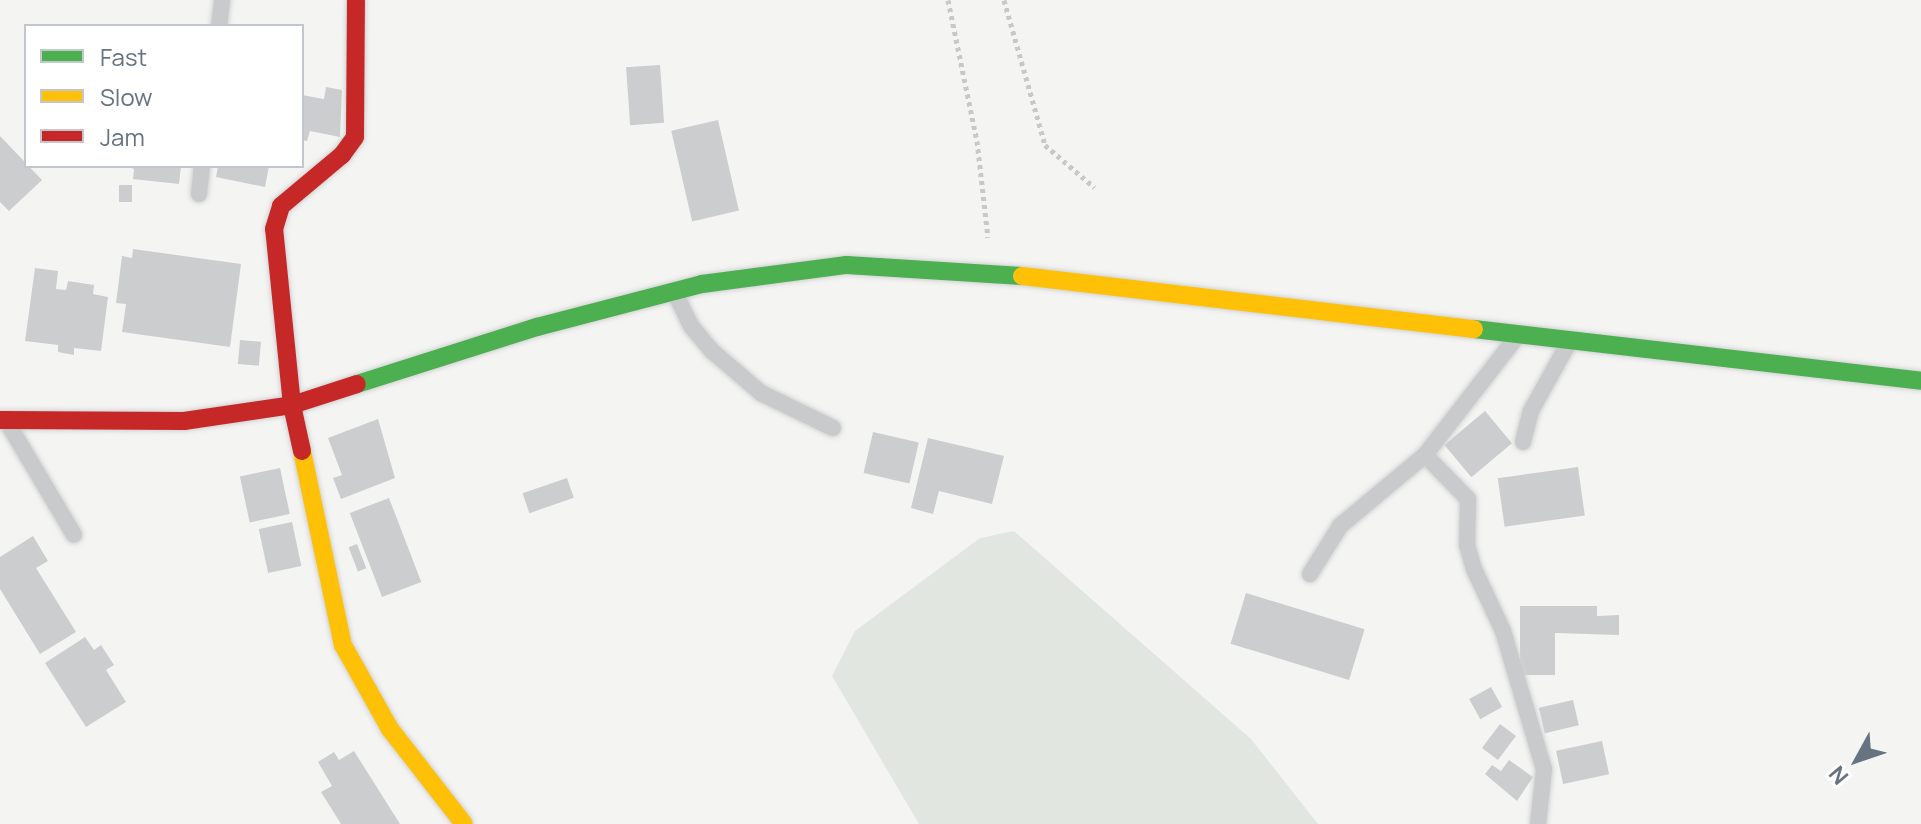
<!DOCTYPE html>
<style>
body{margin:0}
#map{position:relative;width:1921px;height:824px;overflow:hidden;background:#f4f4f3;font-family:Manrope,sans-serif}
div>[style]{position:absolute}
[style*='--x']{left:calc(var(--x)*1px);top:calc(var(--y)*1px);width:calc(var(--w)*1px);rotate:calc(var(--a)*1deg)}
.green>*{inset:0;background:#e2e6e1}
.building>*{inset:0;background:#cccdce;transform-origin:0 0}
.path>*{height:5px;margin-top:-2.5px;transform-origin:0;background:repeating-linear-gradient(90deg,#c7c8c8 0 4px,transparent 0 8px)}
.roads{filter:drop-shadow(0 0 2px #d1d2d2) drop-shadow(0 0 2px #d1d2d2)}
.lane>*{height:16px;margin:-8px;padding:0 8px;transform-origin:8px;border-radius:8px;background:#c9cacb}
.fast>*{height:18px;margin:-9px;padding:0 9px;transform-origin:9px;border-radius:9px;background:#4caf50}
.slow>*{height:18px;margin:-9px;padding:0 9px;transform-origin:9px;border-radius:9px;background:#ffc107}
.jam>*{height:18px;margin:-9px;padding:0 9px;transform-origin:9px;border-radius:9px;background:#c62828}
span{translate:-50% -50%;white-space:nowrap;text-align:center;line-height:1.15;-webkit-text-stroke:8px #fff;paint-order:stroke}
.legend{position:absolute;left:24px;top:24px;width:280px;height:144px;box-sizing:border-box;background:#fff;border:2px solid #c2c7cd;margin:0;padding:10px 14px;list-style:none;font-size:24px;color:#677381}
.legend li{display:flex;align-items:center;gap:16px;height:40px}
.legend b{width:40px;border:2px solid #c2c7cd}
.north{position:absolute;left:1817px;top:720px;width:80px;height:80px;-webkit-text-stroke:6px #fff;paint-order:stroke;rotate:230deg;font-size:22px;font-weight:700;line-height:32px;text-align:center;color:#677381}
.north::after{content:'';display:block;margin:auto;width:28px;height:36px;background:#677381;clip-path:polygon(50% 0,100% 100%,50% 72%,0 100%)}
</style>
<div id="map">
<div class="green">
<i style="clip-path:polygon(1014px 531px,1251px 739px,1318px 824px,919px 824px,832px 676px,855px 631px,980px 538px)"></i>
</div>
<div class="building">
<i style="left:660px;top:65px;width:58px;height:34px;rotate:86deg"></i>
<i style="clip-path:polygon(326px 87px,342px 90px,340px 137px,310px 131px,307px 141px,302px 140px,302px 95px,324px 99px)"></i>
<i style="left:718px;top:120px;width:93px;height:48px;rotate:77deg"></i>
<i style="clip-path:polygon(0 136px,42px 180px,9px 211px,0 202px)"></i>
<i style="clip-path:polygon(127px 166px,181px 166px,179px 184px,133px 179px,134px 169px)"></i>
<i style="clip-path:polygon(218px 166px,269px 166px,265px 187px,216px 177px)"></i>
<i style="left:132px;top:185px;width:17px;height:13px;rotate:90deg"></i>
<i style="clip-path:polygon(133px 249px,241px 264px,230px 347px,122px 332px,126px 304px,116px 303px,122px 256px,132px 258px)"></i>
<i style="clip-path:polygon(35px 268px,58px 271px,56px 289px,66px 290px,68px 281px,94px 285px,93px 294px,108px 297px,101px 351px,74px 348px,74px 355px,58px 352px,58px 345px,25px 341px)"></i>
<i style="left:240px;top:340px;width:21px;height:24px;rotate:5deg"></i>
<i style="left:1485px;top:411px;width:42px;height:53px;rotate:50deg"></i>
<i style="clip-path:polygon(378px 419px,395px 478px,341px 499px,333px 478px,342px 475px,328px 438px)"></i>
<i style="left:873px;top:432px;width:47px;height:42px;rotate:13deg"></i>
<i style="clip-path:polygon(928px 438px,1004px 456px,992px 504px,939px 491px,933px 514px,911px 508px)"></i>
<i style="left:1578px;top:467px;width:49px;height:81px;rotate:82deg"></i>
<i style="left:280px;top:468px;width:47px;height:41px;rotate:78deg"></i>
<i style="left:567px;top:478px;width:21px;height:47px;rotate:71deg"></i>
<i style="left:389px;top:498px;width:90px;height:42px;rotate:69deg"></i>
<i style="left:292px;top:522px;width:45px;height:34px;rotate:78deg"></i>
<i style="clip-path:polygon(33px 536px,48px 561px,36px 568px,76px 632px,40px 654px,0 589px,0 557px)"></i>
<i style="left:357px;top:544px;width:26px;height:9px;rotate:69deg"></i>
<i style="left:1246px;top:593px;width:124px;height:53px;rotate:17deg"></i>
<i style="clip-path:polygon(1520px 606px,1597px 606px,1597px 616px,1619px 615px,1619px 635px,1555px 633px,1555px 675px,1520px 675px)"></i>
<i style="clip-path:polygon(85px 637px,94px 650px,101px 645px,114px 665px,106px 670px,126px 702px,86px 727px,45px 663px)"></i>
<i style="left:1491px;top:687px;width:23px;height:25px;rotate:61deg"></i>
<i style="left:1573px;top:700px;width:26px;height:35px;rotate:77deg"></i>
<i style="left:1500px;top:724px;width:20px;height:30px;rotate:37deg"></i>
<i style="left:1602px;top:741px;width:34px;height:47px;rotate:78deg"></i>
<i style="clip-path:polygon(354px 751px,400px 824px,341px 824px,321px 792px,332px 786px,318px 762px,334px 752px,339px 760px)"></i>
<i style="clip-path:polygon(1509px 760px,1533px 777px,1517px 801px,1485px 774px,1492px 765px,1501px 771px)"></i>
</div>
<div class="path">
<i style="--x:948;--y:0;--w:144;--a:78.4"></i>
<i style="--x:977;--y:141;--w:97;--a:83.5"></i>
<i style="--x:1004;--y:0;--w:151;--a:74.2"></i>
<i style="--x:1045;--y:145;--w:65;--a:40.6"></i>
</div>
<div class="roads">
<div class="lane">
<i style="--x:219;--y:26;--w:26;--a:-83"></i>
<i style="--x:199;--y:194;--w:28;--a:-84"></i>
<i style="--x:675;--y:293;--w:37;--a:64"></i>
<i style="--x:691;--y:326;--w:33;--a:50"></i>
<i style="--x:712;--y:351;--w:65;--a:40.6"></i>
<i style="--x:761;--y:393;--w:80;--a:25.9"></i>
<i style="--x:7;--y:422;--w:131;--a:59.3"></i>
<i style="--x:1523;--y:442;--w:32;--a:-76"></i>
<i style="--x:1531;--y:411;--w:77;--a:-61.1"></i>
<i style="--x:1425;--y:455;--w:62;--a:45.7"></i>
<i style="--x:1468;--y:499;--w:46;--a:91.2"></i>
<i style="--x:1467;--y:545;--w:25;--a:74"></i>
<i style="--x:1474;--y:569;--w:68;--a:64.9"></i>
<i style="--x:1503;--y:631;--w:144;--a:73.5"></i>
<i style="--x:1544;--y:769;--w:55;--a:96.2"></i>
<i style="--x:1310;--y:574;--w:57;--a:-58"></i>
<i style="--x:1340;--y:526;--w:111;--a:-39.9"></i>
<i style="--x:1425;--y:455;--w:147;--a:-52.2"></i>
</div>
<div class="fast">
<i style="--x:1474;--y:329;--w:450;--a:6.6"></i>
<i style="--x:357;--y:384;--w:189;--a:-17.6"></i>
<i style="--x:537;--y:327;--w:171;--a:-14.6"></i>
<i style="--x:702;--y:284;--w:146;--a:-7.5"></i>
<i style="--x:847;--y:265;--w:175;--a:3.6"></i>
</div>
<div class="slow">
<i style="--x:1022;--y:276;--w:455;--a:6.7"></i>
<i style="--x:302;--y:451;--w:198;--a:78.1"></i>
<i style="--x:343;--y:645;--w:96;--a:60.8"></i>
<i style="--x:390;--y:729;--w:120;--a:52.1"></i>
</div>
<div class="jam">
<i style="--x:0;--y:420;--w:184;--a:0.3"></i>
<i style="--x:184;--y:421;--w:109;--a:-8.4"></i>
<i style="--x:292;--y:405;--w:68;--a:-17.9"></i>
<i style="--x:302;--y:451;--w:47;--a:-102.3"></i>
<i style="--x:292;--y:405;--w:177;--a:-95.8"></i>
<i style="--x:274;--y:229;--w:24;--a:-73"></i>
<i style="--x:281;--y:206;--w:80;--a:-39.9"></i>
<i style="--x:342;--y:155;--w:22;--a:-54"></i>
<i style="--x:355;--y:137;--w:137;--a:-89.6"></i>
</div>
</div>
<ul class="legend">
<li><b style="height:10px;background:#4caf50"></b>Fast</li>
<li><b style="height:10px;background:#ffc107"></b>Slow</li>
<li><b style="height:10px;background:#c62828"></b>Jam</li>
</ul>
<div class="north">N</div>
</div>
